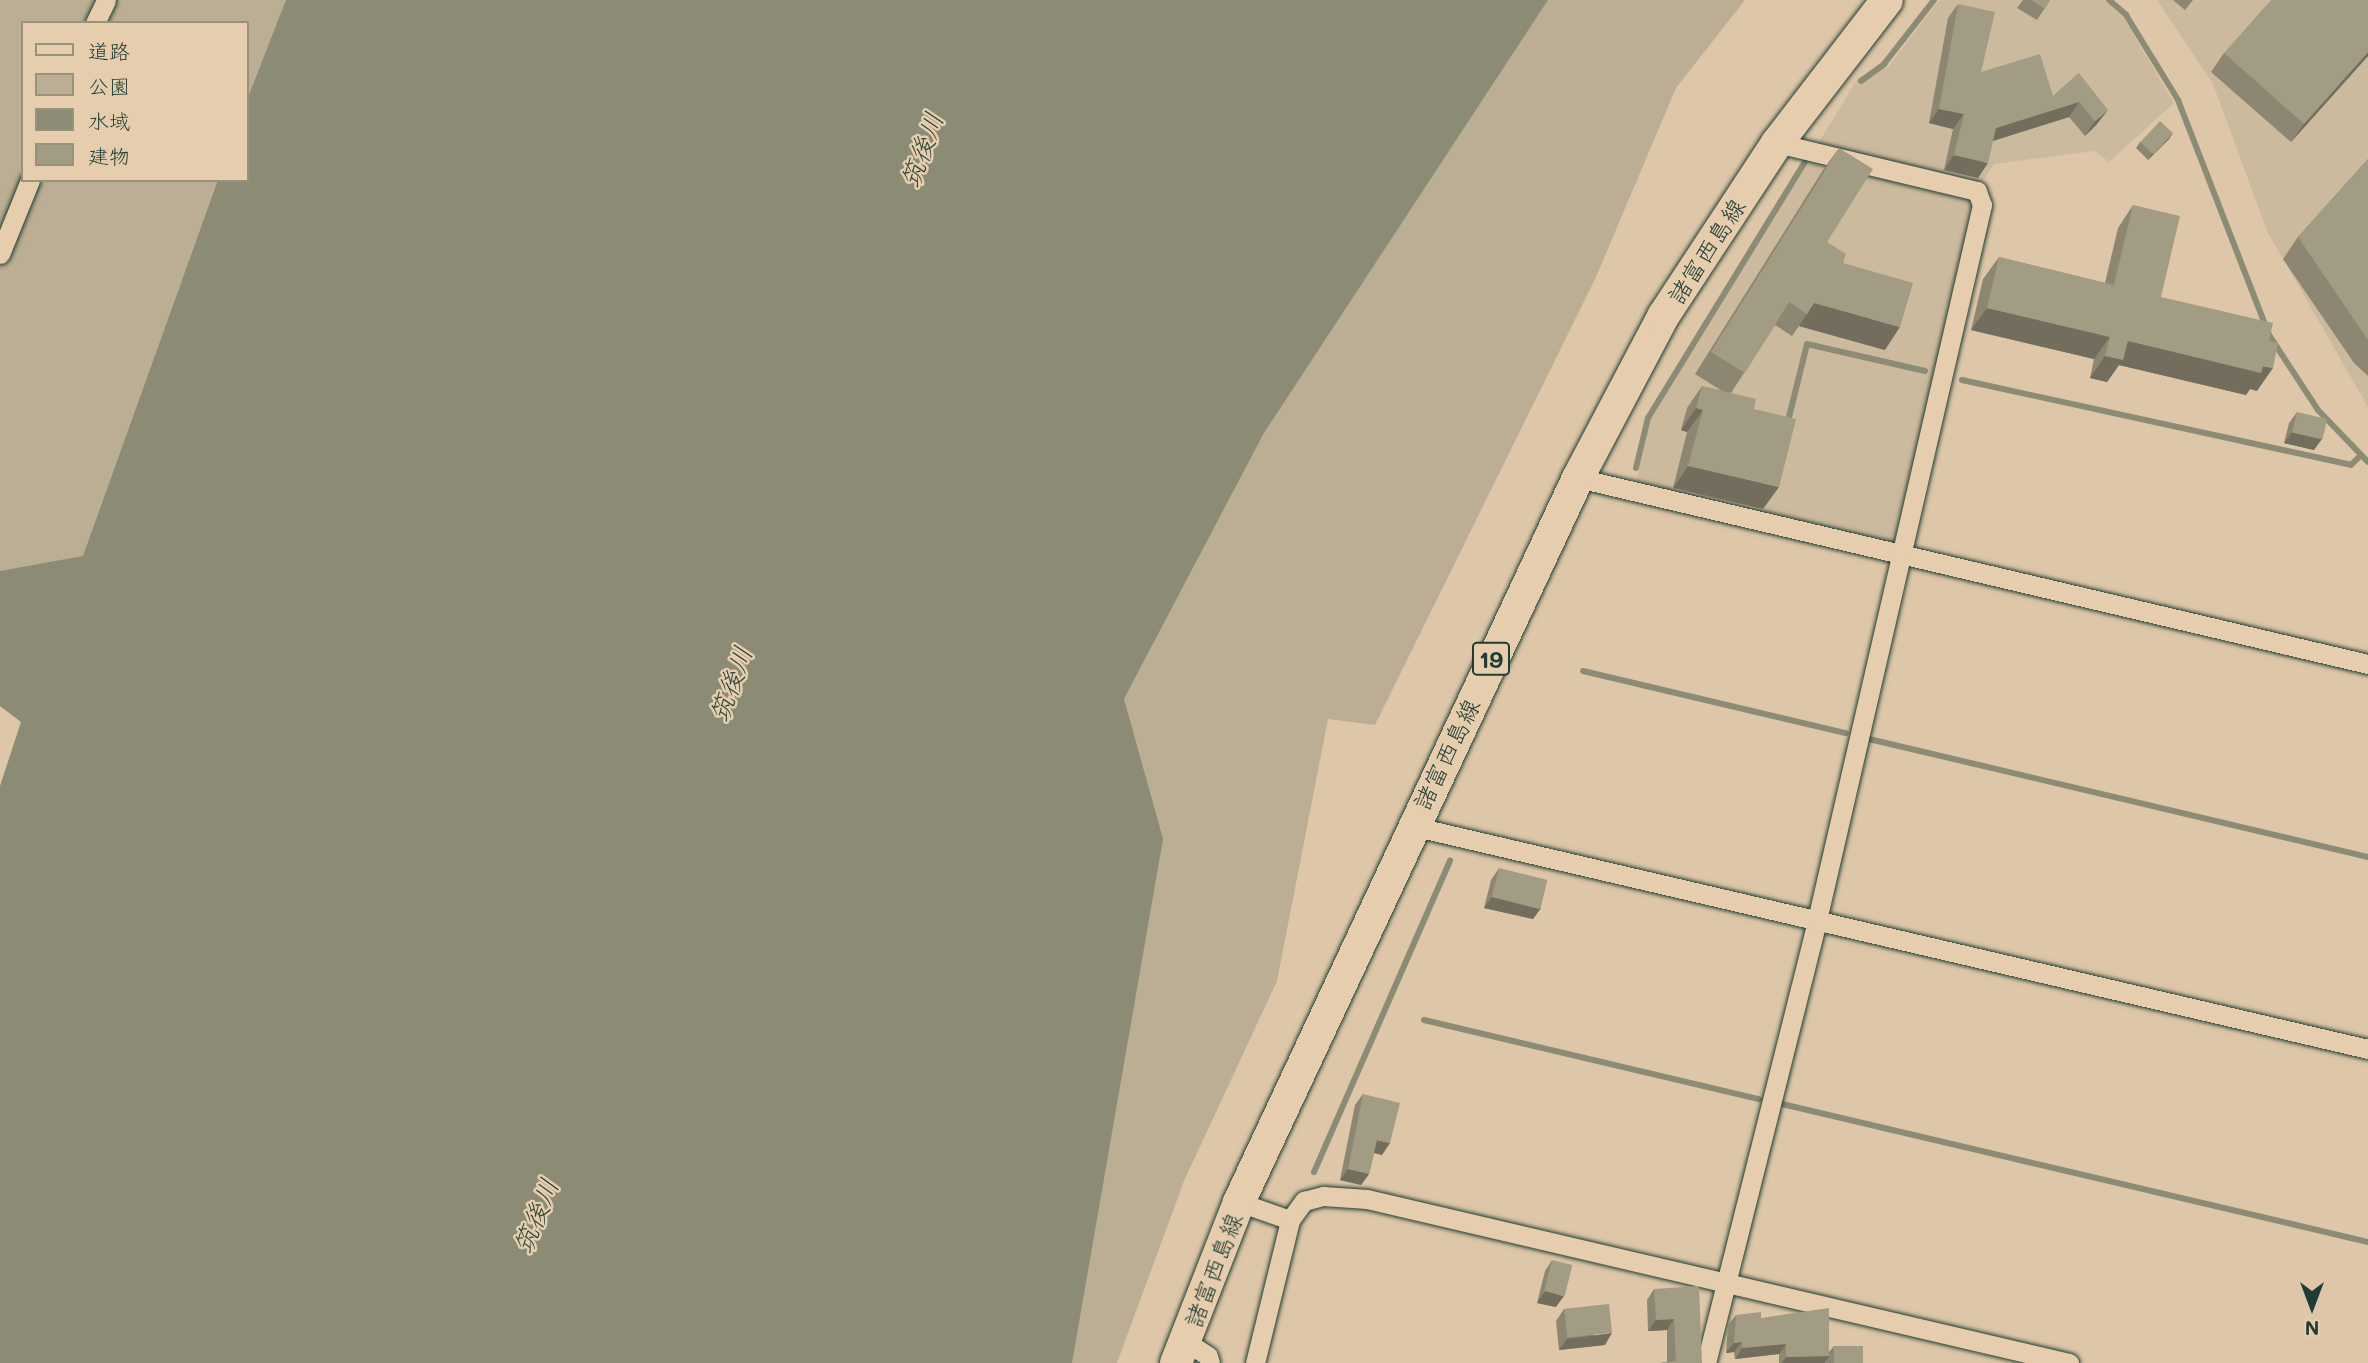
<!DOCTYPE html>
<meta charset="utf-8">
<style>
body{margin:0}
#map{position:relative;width:2368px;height:1363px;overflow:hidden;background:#dec7a9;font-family:Mali,"Klee One",sans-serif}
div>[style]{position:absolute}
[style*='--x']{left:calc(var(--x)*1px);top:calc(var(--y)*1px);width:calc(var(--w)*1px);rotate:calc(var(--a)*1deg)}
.built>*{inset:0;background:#ccba9e}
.green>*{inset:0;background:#bbae94}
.water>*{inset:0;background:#8b8b76}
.stream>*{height:6px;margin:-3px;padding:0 3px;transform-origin:3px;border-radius:3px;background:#8b8b76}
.roads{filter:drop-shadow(0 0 2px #1f3d34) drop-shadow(0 0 2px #1f3d34)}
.minor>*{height:19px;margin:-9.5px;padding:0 9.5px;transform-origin:9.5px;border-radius:9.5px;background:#e6cdae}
.primary>*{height:32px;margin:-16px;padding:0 16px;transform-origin:16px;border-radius:16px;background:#e6cdae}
.wall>*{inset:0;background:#8c8672}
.shaded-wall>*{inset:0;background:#726d5d}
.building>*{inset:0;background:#a39c85;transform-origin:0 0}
span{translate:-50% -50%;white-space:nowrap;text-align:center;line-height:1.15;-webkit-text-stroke:5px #e6cdae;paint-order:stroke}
.shield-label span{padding:2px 5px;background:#e6cdae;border:2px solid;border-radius:5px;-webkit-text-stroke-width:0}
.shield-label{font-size:23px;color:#1f3d34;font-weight:700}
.street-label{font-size:24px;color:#1f3d34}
.water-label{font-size:26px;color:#2a453b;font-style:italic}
.legend{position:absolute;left:21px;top:21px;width:228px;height:161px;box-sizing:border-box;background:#e6cdae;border:2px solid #96937d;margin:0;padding:9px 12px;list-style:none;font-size:21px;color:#1f3d34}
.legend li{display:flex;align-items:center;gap:14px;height:35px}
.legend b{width:35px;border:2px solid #96937d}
.north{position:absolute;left:2277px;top:1272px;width:70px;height:70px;-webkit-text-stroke:5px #e6cdae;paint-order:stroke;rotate:180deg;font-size:19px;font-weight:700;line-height:28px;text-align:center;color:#1f3d34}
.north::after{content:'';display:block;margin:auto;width:24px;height:32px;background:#1f3d34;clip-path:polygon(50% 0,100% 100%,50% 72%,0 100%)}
</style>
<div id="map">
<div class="built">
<i style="clip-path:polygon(1939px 0,2104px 0,2124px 18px,2174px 103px,2109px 162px,2095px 151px,1994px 164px,1979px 186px,1893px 548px,1636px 484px,1651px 419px,1858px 78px,1888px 67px)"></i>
<i style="clip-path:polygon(2157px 0,2368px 0,2368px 407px,2267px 231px,2213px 84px)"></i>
</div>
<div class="green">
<i style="clip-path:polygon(0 0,100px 0,90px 23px,23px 23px,23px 180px,0 242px)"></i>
<i style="clip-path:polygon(110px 0,341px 0,138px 623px,0 640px,0 263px,34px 180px,247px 180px,247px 23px,100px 23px)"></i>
<i style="clip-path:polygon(1461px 0,1745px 0,1676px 88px,1596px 277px,1375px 725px,1328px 719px,1277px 981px,1184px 1181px,1117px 1363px,1008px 1363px,1124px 699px,1264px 433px)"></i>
</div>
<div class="water">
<i style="clip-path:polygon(286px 0,1548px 0,1264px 433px,1124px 699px,1163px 839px,1072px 1363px,0 1363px,0 786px,21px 722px,0 706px,0 571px,83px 556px,218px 180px,247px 180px,247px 100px)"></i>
</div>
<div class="stream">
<i style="--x:2109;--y:0;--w:23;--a:41"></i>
<i style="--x:2126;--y:15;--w:100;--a:58.5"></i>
<i style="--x:2178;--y:100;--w:252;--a:68.8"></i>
<i style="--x:2269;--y:335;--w:90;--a:56.8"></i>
<i style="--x:2318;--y:410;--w:72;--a:46.1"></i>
<i style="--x:1861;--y:81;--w:29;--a:-36"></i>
<i style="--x:1884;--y:64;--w:81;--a:-52"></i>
<i style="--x:1962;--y:380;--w:398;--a:12.3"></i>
<i style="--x:2351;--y:465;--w:13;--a:-45"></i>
<i style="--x:1787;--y:425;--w:83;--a:-76.1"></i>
<i style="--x:1807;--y:344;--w:121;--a:12.9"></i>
<i style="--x:1636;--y:468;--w:51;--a:-76.5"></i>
<i style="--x:1648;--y:418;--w:300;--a:-58.5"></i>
<i style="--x:1583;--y:671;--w:270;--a:13.3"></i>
<i style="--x:1869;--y:739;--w:513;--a:13.3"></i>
<i style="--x:1424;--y:1020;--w:344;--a:13.3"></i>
<i style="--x:1782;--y:1104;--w:602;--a:13.25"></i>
<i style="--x:1314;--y:1172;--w:340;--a:-66.4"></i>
</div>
<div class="roads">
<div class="minor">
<i style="--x:95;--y:23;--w:25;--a:-64"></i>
<i style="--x:0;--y:254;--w:80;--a:-67.9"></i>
<i style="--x:1578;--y:478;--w:812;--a:13.25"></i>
<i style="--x:1412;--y:826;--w:982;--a:13.13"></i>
<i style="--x:1239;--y:1202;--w:54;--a:19.4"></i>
<i style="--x:1185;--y:1341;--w:27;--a:33"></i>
<i style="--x:1208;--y:1356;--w:7;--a:74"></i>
<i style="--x:1255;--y:1363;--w:147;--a:-76.2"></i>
<i style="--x:1290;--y:1220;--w:24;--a:-54"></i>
<i style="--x:1304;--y:1201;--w:20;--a:-15"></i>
<i style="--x:1323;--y:1196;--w:44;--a:3.9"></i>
<i style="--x:1367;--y:1199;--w:721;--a:13.15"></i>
<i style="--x:1706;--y:1363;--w:457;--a:-75.9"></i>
<i style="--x:1817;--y:920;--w:734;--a:-77.01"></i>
<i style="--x:1982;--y:205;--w:15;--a:-110"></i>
<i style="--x:1977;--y:191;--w:206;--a:-166.5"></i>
</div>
<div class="primary">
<i style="--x:1176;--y:1363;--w:173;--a:-68.6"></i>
<i style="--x:1239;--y:1202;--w:799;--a:-64.91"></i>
<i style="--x:1578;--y:478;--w:184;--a:-62.2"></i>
<i style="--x:1664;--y:315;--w:206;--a:-56.7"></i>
<i style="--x:1777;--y:143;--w:180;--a:-52.4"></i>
</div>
</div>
<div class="wall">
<i style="clip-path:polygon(2023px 0,2050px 0,2037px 20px,2017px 8px)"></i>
<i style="clip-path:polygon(2173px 0,2193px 0,2185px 10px)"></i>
<i style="clip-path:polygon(1958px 4px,1981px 72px,2053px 96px,2079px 73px,2097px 124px,2085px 136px,2069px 117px,1993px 141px,1978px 178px,1944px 170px,1953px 129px,1929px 123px,1948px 18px)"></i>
<i style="clip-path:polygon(2224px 53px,2368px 56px,2291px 142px,2211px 72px)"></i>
<i style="clip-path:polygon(2173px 133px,2169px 139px,2148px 160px,2136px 148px,2140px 142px)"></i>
<i style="clip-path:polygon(1839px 148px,1827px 242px,1843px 263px,1885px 350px,1799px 326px,1792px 336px,1775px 325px,1731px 393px,1754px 409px,1763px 509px,1673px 488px,1687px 432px,1681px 430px,1687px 408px,1702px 386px,1722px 391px,1695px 374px,1823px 170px)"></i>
<i style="clip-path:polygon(2368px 159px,2368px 376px,2354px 363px,2283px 259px,2298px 237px)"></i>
<i style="clip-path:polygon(2133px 205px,2161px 297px,2257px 391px,2250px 389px,2246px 395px,2119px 365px,2107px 382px,2090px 378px,2094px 359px,1971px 330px,1983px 279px,1999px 257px,2105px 283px,2118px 228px)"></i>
<i style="clip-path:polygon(2297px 412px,2314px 450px,2284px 443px,2289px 423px)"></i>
<i style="clip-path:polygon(1499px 868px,1541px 908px,1533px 919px,1484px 908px,1491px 880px)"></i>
<i style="clip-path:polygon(1363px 1094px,1382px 1155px,1374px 1153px,1369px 1174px,1361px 1185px,1340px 1180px,1355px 1105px)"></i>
<i style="clip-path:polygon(1552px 1260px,1556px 1307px,1537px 1303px,1545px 1271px)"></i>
<i style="clip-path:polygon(1654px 1289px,1702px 1363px,1660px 1363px,1667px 1362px,1667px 1330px,1648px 1331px,1647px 1300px)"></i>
<i style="clip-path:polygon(1564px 1309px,1605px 1345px,1559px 1350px,1556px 1321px)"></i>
<i style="clip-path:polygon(1736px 1315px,1761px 1318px,1829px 1352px,1834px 1346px,1863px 1363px,1826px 1363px,1826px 1362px,1825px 1363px,1779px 1363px,1779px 1354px,1735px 1359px,1734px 1352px,1726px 1353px,1728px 1325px)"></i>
</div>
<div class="shaded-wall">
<i style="clip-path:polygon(2368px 52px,2368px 56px,2291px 142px,2304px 124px)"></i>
<i style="clip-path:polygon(2079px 102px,2069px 117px,1986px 143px,1996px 128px)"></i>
<i style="clip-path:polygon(1939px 109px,1964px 114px,1953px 129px,1929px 123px)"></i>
<i style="clip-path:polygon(2108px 110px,2097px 124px,2085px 136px,2095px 121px)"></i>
<i style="clip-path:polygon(2173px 133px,2169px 139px,2148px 160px,2152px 154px)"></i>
<i style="clip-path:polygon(1954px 155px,1988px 163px,1978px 178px,1944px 170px)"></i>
<i style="clip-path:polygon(1814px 303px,1900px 327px,1885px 350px,1799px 326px)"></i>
<i style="clip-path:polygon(1987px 308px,2110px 337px,2094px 359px,1971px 330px)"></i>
<i style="clip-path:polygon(2128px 341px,2263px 366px,2273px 368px,2257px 391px,2250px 389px,2246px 395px,2119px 365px,2107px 382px,2090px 378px,2105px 356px)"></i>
<i style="clip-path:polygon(1696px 408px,1703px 410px,1687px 432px,1681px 430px)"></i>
<i style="clip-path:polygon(2292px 432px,2322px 439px,2314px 450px,2284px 443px)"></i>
<i style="clip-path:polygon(1688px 466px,1779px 487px,1763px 509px,1673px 488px)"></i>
<i style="clip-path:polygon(1492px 897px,1541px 908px,1533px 919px,1484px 908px)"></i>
<i style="clip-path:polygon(1377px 1140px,1390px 1143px,1382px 1155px,1370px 1152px)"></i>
<i style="clip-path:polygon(1348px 1169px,1369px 1174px,1361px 1185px,1340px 1180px)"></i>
<i style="clip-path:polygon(1545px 1291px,1564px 1296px,1556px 1307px,1537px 1303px)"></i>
<i style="clip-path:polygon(1674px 1319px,1667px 1330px,1648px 1331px,1656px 1320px)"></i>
<i style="clip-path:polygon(1612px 1333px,1605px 1345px,1559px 1350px,1567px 1339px)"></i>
<i style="clip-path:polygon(1742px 1342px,1734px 1352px,1726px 1353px,1734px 1343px)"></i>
<i style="clip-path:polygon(1786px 1344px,1779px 1354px,1735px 1359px,1742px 1348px)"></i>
<i style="clip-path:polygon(1829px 1356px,1825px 1363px,1782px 1363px,1786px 1357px)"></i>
</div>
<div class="building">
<i style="clip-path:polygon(2031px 0,2050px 0,2045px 9px)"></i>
<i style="clip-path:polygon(2271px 0,2368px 0,2368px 52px,2304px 124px,2224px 53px)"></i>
<i style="clip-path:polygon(1958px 4px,1995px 12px,1981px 72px,2040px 54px,2053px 96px,2079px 73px,2108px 110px,2095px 121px,2079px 102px,1996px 128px,1988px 163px,1954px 155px,1964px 114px,1939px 109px)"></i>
<i style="left:2160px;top:121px;width:18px;height:29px;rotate:43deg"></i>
<i style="clip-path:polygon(1839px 148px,1873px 169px,1827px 242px,1846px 254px,1843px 263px,1913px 283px,1900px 327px,1814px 303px,1807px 314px,1789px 302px,1745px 373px,1711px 352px)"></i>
<i style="clip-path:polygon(2368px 159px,2368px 340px,2298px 237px)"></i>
<i style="clip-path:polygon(2133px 205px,2180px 216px,2161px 297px,2273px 323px,2269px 341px,2278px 343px,2273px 368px,2263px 366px,2261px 373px,2128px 341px,2123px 360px,2105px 356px,2110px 337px,1987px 308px,1999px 257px,2114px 285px)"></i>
<i style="clip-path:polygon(1702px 386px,1756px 399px,1754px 409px,1796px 419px,1779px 487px,1688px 466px,1703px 410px,1696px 408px)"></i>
<i style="left:2297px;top:412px;width:31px;height:21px;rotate:13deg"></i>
<i style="left:1499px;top:868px;width:50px;height:30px;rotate:14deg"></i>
<i style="clip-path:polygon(1363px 1094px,1400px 1103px,1390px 1143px,1377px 1140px,1369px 1174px,1348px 1169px)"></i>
<i style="left:1552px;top:1260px;width:21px;height:32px;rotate:14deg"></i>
<i style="clip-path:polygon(1699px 1286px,1702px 1363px,1661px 1363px,1676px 1361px,1674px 1319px,1656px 1320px,1654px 1289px)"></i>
<i style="left:1609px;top:1304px;width:29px;height:45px;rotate:84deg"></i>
<i style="clip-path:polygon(1829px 1308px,1829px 1356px,1786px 1357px,1786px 1344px,1742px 1348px,1742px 1342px,1734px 1343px,1736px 1315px,1761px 1312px,1761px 1318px)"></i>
<i style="left:1834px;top:1346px;width:29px;height:17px"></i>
</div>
<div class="shield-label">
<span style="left:1491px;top:659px">19</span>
</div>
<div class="street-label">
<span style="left:1706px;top:251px;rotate:-57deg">諸富西島線</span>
<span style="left:1446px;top:754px;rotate:-64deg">諸富西島線</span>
<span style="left:1213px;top:1270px;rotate:-69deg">諸富西島線</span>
</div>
<div class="water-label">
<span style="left:922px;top:150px;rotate:-70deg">筑後川</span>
<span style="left:731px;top:684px;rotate:-70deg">筑後川</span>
<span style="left:536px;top:1216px;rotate:-68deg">筑後川</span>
</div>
<ul class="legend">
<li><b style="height:9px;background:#e6cdae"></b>道路</li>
<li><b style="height:19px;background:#bbae94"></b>公園</li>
<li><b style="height:19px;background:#8b8b76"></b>水域</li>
<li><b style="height:19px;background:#a39c85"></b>建物</li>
</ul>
<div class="north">N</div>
</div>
